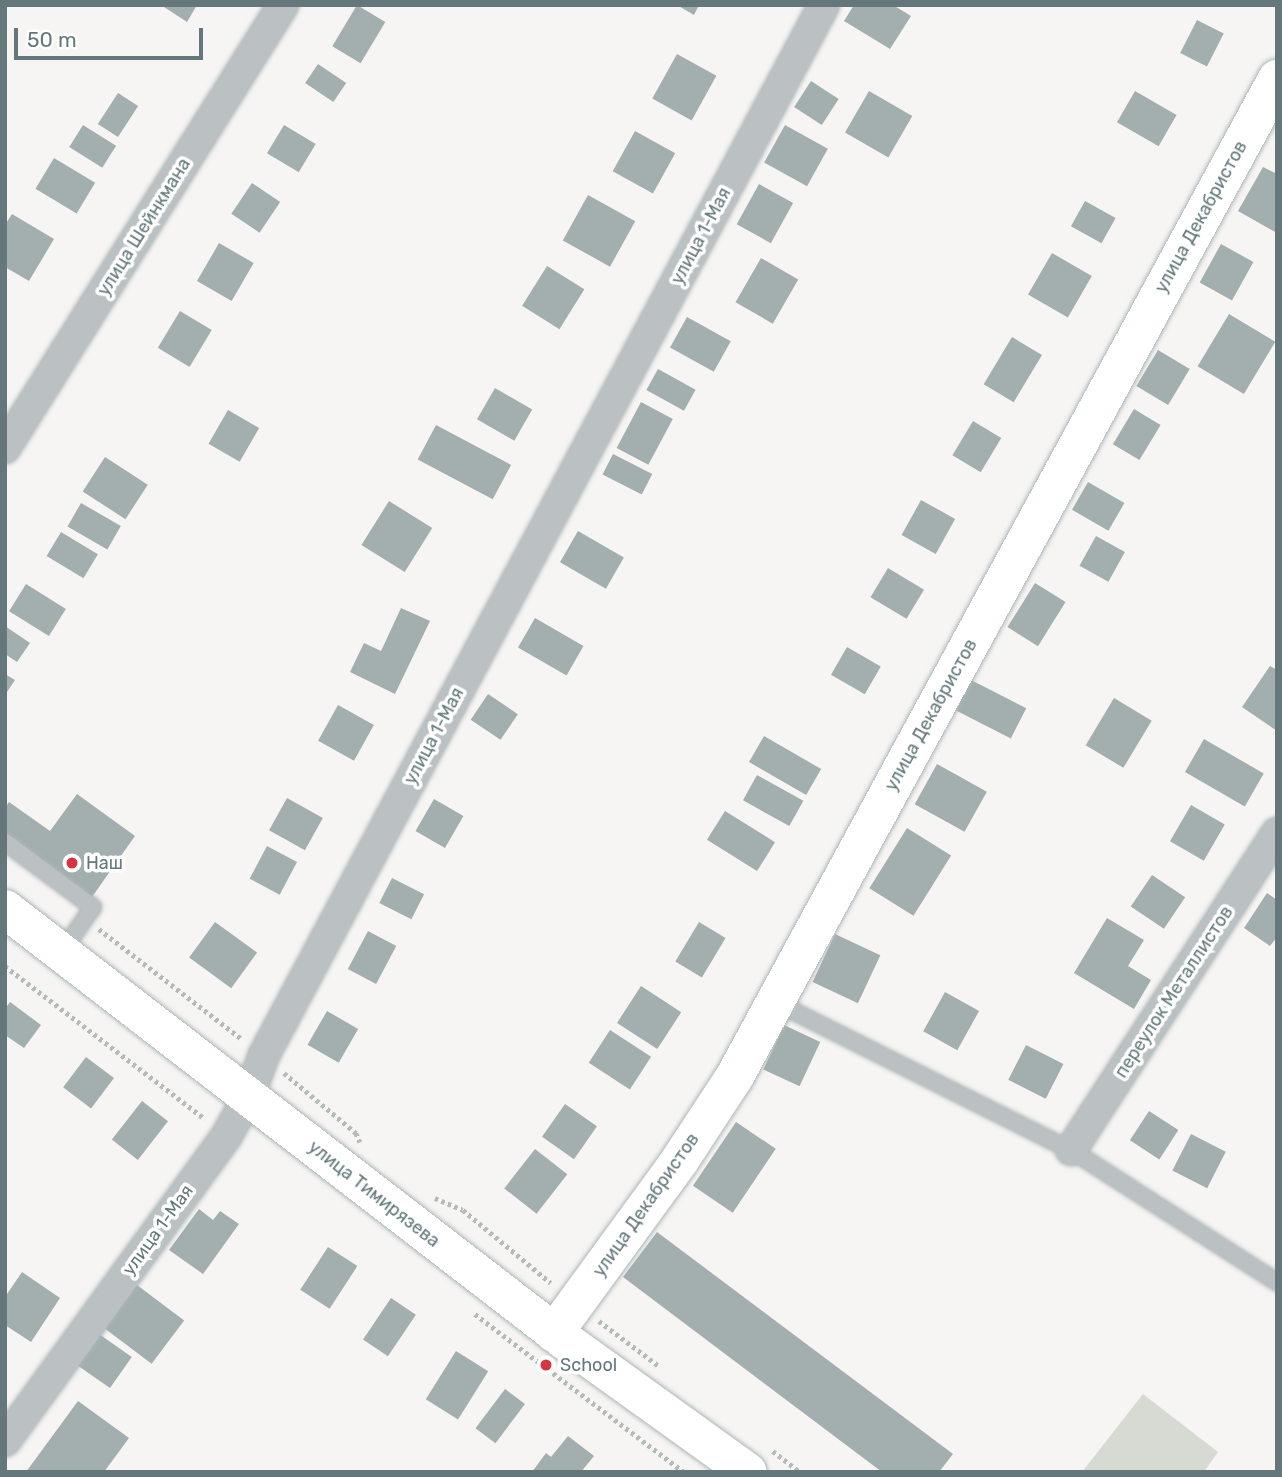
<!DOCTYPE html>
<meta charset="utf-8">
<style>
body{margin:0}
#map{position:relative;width:1282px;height:1477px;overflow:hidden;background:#f6f5f3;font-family:Rubik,sans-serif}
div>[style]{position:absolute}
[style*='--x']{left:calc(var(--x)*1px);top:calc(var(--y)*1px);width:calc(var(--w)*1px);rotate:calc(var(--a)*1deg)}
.green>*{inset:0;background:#d7dad2}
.building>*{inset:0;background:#a3aeaf;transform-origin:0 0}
.path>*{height:4.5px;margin-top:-2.25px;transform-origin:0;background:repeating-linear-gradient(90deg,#b5babb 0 3.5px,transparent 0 7px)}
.roads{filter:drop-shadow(0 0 2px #adb5b7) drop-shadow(0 0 2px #adb5b7)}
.lane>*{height:16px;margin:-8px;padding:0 8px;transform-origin:8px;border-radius:8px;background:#bbc1c2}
.street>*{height:30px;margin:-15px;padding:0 15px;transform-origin:15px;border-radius:15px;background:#bbc1c2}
.secondary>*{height:38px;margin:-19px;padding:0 19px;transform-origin:19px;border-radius:19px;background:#fff}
.dots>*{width:19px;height:19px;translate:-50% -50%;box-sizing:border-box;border:4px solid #fff;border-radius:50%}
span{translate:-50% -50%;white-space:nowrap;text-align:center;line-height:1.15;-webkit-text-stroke:7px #fff;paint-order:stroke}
.street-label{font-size:18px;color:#64787b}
.poi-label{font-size:18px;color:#64787b}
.left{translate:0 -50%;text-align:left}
.frame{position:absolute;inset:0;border:7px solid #64787b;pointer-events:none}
.scale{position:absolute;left:14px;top:28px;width:189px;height:32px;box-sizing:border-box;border:4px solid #64787b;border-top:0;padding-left:9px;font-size:21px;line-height:24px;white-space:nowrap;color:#64787b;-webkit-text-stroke:5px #fff;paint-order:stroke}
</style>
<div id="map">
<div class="green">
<i style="clip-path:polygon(1143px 1394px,1218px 1452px,1204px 1472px,1082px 1472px)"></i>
</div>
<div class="building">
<i style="clip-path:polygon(161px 5px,197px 5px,187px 22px)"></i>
<i style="left:357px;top:5px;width:33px;height:48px;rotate:31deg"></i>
<i style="clip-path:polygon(677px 5px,699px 5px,694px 15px)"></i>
<i style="clip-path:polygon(854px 5px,893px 5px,911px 16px,890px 49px,844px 21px)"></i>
<i style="left:1197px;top:20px;width:30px;height:37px;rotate:27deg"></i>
<i style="left:677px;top:54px;width:45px;height:51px;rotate:29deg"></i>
<i style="left:318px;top:64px;width:34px;height:23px;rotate:34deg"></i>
<i style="left:811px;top:81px;width:33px;height:31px;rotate:33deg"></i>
<i style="left:869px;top:91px;width:50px;height:48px;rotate:30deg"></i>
<i style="left:1135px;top:91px;width:48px;height:36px;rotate:30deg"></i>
<i style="left:118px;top:93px;width:24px;height:37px;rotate:33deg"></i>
<i style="left:83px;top:125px;width:39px;height:26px;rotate:32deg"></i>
<i style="left:284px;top:125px;width:37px;height:33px;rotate:31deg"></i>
<i style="left:785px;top:125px;width:49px;height:43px;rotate:29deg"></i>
<i style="left:635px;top:131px;width:46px;height:46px;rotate:29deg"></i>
<i style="left:54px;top:158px;width:48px;height:36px;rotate:31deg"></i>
<i style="clip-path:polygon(1263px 167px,1277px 174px,1277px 233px,1238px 211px)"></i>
<i style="left:252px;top:183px;width:34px;height:37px;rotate:34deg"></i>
<i style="left:759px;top:184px;width:39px;height:46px;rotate:29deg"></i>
<i style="left:588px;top:195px;width:54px;height:52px;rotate:29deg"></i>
<i style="left:1085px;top:201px;width:35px;height:29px;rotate:29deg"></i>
<i style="clip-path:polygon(12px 214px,54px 239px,29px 281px,5px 267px,5px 225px)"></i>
<i style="left:219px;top:243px;width:40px;height:44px;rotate:30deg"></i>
<i style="left:1221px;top:244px;width:37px;height:44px;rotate:29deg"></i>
<i style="left:1052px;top:253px;width:46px;height:48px;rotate:30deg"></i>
<i style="left:761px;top:258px;width:43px;height:51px;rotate:30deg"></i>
<i style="left:547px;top:266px;width:44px;height:47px;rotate:32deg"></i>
<i style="left:180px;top:311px;width:37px;height:43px;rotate:31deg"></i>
<i style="left:1229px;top:314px;width:54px;height:61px;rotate:31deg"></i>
<i style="left:687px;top:317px;width:50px;height:35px;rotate:29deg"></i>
<i style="left:1012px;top:337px;width:35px;height:55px;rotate:31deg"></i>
<i style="left:1158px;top:350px;width:37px;height:42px;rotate:31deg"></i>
<i style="left:658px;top:369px;width:43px;height:24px;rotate:29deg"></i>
<i style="left:495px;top:388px;width:43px;height:36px;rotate:30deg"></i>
<i style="left:641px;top:402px;width:36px;height:52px;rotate:28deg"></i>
<i style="left:1134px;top:409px;width:31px;height:41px;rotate:31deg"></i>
<i style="left:228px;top:410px;width:36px;height:39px;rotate:30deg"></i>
<i style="left:973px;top:421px;width:33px;height:40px;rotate:31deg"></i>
<i style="left:436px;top:425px;width:85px;height:39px;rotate:28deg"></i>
<i style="left:613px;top:454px;width:44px;height:23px;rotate:27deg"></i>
<i style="left:105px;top:457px;width:51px;height:41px;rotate:33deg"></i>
<i style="left:1088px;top:482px;width:42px;height:32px;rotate:30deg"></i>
<i style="left:921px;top:500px;width:39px;height:40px;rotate:29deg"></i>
<i style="left:389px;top:501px;width:51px;height:52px;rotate:32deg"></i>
<i style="left:81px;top:503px;width:46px;height:27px;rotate:30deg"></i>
<i style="left:578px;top:531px;width:53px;height:36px;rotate:30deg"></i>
<i style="left:61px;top:532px;width:43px;height:28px;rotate:31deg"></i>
<i style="left:1096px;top:536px;width:33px;height:34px;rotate:29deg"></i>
<i style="left:888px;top:568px;width:42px;height:34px;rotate:31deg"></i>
<i style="left:1035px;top:583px;width:36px;height:52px;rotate:32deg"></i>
<i style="left:26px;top:584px;width:47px;height:32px;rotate:32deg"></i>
<i style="clip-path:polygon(401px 608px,430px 621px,395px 694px,350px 672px,364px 643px,381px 651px)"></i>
<i style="left:535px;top:618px;width:56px;height:34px;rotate:30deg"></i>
<i style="clip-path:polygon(5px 626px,30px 643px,17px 662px,5px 654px)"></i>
<i style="left:847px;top:647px;width:39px;height:32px;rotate:30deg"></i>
<i style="clip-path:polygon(1270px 666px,1277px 670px,1277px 731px,1242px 707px)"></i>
<i style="clip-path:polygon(5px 674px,15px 680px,5px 695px)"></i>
<i style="left:971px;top:680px;width:62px;height:34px;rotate:27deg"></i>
<i style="left:488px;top:694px;width:36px;height:31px;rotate:34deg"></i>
<i style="left:1114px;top:698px;width:44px;height:55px;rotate:31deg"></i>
<i style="left:338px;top:705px;width:41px;height:41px;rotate:29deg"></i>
<i style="left:764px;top:736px;width:66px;height:30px;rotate:30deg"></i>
<i style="left:1204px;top:739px;width:69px;height:38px;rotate:30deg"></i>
<i style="left:937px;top:764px;width:57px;height:46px;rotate:29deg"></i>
<i style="left:757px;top:775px;width:53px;height:29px;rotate:29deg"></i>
<i style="clip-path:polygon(77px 794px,135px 836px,92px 897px,5px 834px,5px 808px,9px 802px,50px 831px)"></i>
<i style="left:287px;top:798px;width:41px;height:37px;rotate:29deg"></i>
<i style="left:434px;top:799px;width:34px;height:37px;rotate:30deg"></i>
<i style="left:1191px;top:805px;width:39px;height:42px;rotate:30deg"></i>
<i style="left:725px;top:811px;width:59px;height:34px;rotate:32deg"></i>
<i style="left:907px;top:828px;width:52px;height:71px;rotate:32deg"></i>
<i style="left:267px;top:846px;width:34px;height:37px;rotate:28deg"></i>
<i style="left:1152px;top:875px;width:40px;height:38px;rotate:34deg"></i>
<i style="left:392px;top:878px;width:36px;height:28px;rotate:27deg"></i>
<i style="clip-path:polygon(1267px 893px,1277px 900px,1277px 937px,1270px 946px,1244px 928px)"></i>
<i style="clip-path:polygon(1107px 918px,1144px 940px,1128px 966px,1151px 980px,1134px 1009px,1074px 973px)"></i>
<i style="left:215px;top:922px;width:52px;height:44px;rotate:36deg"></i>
<i style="left:699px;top:922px;width:31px;height:46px;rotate:31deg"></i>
<i style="left:368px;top:931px;width:32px;height:43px;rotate:28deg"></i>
<i style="left:835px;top:934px;width:50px;height:53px;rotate:25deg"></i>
<i style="left:641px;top:986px;width:48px;height:44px;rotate:33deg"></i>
<i style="left:945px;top:992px;width:39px;height:45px;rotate:29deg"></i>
<i style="clip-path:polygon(10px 1002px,41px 1025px,24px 1048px,5px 1035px,5px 1009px)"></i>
<i style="left:327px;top:1011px;width:36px;height:39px;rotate:30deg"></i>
<i style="left:784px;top:1025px;width:40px;height:49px;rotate:25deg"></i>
<i style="left:610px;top:1030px;width:49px;height:39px;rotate:33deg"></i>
<i style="left:1026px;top:1045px;width:42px;height:39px;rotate:27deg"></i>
<i style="left:86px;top:1057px;width:35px;height:38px;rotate:37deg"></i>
<i style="left:142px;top:1101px;width:33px;height:49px;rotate:38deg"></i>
<i style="left:565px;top:1104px;width:39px;height:40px;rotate:35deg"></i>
<i style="left:1149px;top:1111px;width:35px;height:35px;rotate:33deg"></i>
<i style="left:736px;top:1122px;width:48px;height:77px;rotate:34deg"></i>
<i style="left:1191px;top:1134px;width:39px;height:41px;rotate:27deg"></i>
<i style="left:535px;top:1149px;width:41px;height:50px;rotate:38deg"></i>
<i style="clip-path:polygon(199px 1209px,213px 1220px,220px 1211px,239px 1224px,203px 1274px,169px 1250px)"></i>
<i style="clip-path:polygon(657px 1232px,953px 1454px,939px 1472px,882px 1472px,623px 1277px)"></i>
<i style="left:328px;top:1247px;width:35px;height:51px;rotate:33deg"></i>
<i style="clip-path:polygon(22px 1272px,60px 1298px,31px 1342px,5px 1325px,5px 1297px)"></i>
<i style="left:137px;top:1285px;width:59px;height:54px;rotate:37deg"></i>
<i style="left:391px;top:1298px;width:30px;height:50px;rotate:34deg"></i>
<i style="left:99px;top:1334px;width:40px;height:38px;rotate:35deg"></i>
<i style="left:456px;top:1351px;width:38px;height:57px;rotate:32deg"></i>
<i style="left:505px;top:1389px;width:25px;height:49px;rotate:37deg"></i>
<i style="clip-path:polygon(78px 1401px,129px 1438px,104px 1472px,26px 1472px)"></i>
<i style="clip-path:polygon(568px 1436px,594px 1456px,581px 1472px,532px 1472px,546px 1453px,551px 1457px)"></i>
</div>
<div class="path">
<i style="--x:99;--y:929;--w:180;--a:37.6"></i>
<i style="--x:5;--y:966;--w:252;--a:37.4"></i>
<i style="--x:284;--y:1073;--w:94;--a:39.8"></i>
<i style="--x:356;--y:1133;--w:10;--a:66"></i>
<i style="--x:435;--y:1198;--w:30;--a:23"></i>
<i style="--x:463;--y:1210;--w:114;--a:39.7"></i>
<i style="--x:475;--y:1314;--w:262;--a:37.1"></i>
<i style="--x:599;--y:1321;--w:75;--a:36.9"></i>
<i style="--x:773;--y:1451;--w:34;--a:38"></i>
</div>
<div class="roads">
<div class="lane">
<i style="--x:5;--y:842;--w:109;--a:36.5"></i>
<i style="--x:93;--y:907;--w:56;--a:124.8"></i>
<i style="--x:775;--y:1002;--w:331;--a:26.6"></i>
<i style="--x:1071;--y:1150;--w:245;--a:32.7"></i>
</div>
<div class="street">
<i style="--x:5;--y:448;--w:523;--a:-57.89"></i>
<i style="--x:1071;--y:1150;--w:378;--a:-57"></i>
<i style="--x:5;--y:1441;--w:378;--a:-54"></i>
<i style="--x:227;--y:1135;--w:45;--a:-60.6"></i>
<i style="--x:249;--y:1096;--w:44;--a:-69.9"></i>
<i style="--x:264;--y:1055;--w:1190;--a:-61.93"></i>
</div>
<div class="secondary">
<i style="--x:5;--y:909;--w:706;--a:37.63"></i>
<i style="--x:564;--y:1340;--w:226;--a:35.7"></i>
<i style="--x:554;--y:1333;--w:214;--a:-53.9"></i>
<i style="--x:680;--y:1160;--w:100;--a:-56.8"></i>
<i style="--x:735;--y:1076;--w:1135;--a:-61.47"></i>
</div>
</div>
<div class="dots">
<i style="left:72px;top:863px;background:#d4353e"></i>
<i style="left:546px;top:1365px;background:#d4353e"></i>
</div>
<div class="street-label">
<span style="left:1201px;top:217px;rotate:-61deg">улица Декабристов</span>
<span style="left:144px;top:227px;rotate:-58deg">улица Шейнкмана</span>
<span style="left:701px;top:236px;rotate:-62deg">улица 1-Мая</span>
<span style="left:931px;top:715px;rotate:-61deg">улица Декабристов</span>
<span style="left:434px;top:736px;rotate:-62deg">улица 1-Мая</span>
<span style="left:1174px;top:992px;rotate:-57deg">переулок Металлистов</span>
<span style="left:374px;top:1194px;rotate:38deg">улица Тимирязева</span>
<span style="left:646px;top:1205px;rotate:-55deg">улица Декабристов</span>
<span style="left:158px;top:1230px;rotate:-54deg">улица 1-Мая</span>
</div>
<div class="poi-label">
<span class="left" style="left:86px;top:863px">Наш</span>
<span class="left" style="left:560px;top:1365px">School</span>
</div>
<div class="frame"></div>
<div class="scale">50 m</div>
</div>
